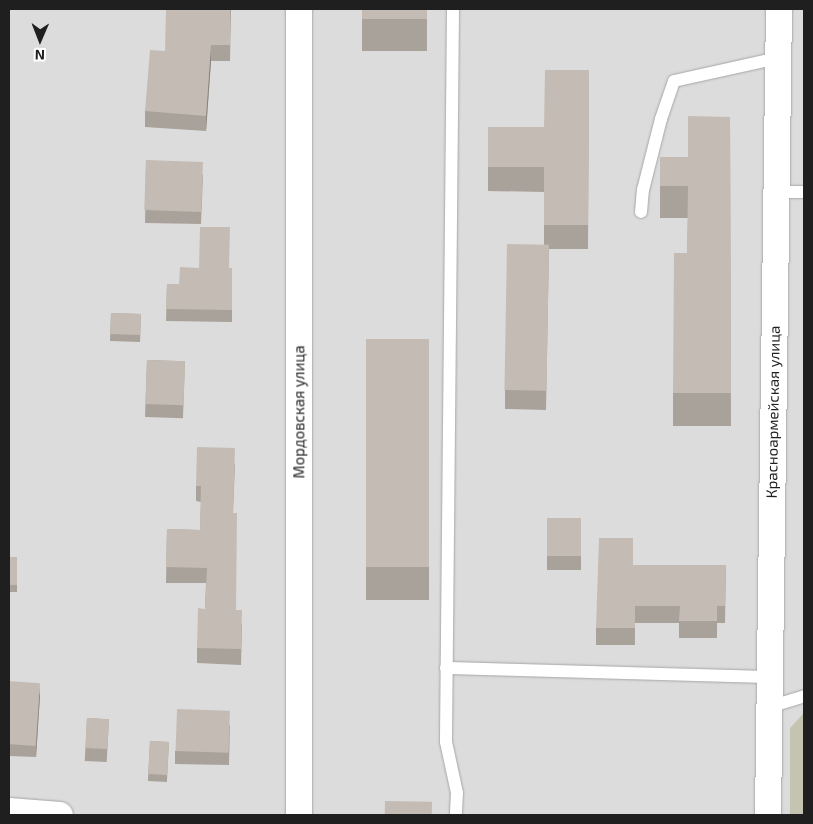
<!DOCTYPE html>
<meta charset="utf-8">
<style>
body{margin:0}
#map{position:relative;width:813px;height:824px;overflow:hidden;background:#f0ece5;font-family:"Exo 2",sans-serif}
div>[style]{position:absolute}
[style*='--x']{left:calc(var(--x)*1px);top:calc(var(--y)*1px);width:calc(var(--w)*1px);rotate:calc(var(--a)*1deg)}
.residential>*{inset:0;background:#dddcdc;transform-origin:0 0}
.construction>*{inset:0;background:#c4c4b0}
.roads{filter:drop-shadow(0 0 1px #a6a6a6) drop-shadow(0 0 1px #a6a6a6)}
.service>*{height:12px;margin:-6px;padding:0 6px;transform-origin:6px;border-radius:6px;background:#fff}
.minor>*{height:26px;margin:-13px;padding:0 13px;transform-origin:13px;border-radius:13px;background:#fff}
.wall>*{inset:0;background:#a9a29b;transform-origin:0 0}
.shaded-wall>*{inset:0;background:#89847e}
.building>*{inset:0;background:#c4bcb4;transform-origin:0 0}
span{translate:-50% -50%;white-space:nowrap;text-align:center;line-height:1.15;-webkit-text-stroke:4px #fff;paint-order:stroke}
.street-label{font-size:15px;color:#1f1f1f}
.frame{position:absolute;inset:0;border:10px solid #1f1f1f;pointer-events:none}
.north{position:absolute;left:15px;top:15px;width:50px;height:50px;-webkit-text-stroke:4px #fff;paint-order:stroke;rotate:181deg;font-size:14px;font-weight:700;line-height:20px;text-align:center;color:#1f1f1f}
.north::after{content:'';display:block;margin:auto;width:18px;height:22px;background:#1f1f1f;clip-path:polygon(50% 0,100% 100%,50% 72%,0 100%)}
</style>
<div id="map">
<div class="residential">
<i style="left:9px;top:9px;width:795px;height:806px"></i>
</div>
<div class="construction">
<i style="clip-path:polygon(804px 713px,804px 815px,790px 815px,790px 728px)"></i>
</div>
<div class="roads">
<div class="service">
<i style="--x:453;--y:9;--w:733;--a:90.55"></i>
<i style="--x:446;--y:742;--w:52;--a:77.8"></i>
<i style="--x:457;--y:793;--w:22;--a:93"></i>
<i style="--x:776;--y:192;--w:28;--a:0"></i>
<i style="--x:641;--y:212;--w:22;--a:-85"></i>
<i style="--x:643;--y:190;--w:73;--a:-75.8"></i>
<i style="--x:661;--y:119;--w:40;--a:-71.1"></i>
<i style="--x:674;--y:81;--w:107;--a:-12.5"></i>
<i style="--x:446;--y:668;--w:324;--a:1.6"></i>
<i style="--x:769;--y:707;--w:37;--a:-17"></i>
</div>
<div class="minor">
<i style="--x:9;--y:811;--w:51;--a:4.5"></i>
<i style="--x:299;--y:815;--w:806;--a:-90"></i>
<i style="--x:768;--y:815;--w:806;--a:-89.22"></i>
</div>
</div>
<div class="wall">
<i style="clip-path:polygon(231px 9px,230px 61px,211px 61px,206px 131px,145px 127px,145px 111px,165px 51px)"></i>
<i style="left:362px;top:9px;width:65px;height:42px"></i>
<i style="clip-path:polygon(589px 70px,588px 249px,549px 249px,546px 410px,505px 409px,505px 390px,544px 245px,544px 192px,488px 191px,488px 127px,544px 127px)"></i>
<i style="clip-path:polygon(730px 117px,731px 426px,673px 426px,673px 393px,687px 253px,688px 218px,660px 218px,660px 157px,688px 157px)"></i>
<i style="clip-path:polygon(146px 160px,203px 175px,201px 224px,145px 223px)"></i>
<i style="clip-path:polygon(229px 268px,232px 268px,232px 322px,166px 321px,167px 284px,179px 284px)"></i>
<i style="left:111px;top:313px;width:30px;height:28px;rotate:2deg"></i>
<i style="left:366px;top:339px;width:63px;height:261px"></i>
<i style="left:147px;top:360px;width:38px;height:57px;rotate:2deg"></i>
<i style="clip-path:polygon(235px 464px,233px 513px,236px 610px,242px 625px,241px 665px,197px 663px,197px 648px,205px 609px,206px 583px,166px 583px,167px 529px,200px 530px,201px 502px,196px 501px,196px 486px)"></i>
<i style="left:547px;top:518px;width:34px;height:52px"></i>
<i style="left:9px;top:557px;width:8px;height:35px"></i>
<i style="clip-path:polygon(633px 565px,726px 565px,725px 623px,717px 623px,717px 638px,679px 638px,679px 623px,635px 623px,635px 645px,596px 645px,596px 628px)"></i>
<i style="clip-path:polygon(9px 681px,40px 695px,36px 757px,9px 756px)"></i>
<i style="left:87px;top:718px;width:22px;height:43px;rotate:3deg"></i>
<i style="clip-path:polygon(230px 725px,229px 765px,175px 764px,175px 751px)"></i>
<i style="left:150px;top:741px;width:19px;height:40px;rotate:3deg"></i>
</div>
<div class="shaded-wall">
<i style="clip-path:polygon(211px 45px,211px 61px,206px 131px,206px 116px)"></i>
<i style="clip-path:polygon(40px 683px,40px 695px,36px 757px,36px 746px)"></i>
</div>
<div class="building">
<i style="clip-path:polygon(166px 9px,230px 9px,230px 45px,211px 45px,206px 116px,145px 111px,150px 50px,165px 51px)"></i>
<i style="left:362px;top:9px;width:65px;height:10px"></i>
<i style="clip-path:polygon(545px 70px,589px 70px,588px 225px,544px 225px,544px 167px,488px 167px,488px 127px,544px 127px)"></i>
<i style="clip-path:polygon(688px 116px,730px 117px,731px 393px,673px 393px,674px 253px,687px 253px,688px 186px,660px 186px,660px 157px,688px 157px)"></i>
<i style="left:146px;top:160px;width:57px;height:50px;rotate:2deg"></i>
<i style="clip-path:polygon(200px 227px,230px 227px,229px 268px,232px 268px,232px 310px,166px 309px,167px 284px,179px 284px,180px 267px,199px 268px)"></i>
<i style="left:507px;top:244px;width:42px;height:146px;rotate:1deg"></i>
<i style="left:111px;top:313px;width:30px;height:21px;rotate:2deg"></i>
<i style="left:366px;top:339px;width:63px;height:228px"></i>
<i style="left:147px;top:360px;width:38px;height:44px;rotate:2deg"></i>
<i style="clip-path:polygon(197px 447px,235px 448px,233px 513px,237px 513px,236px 610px,242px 610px,241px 649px,197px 648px,198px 608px,205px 609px,207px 568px,166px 567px,167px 529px,200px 530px,201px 486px,196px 486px)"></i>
<i style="left:547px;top:518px;width:34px;height:38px"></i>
<i style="clip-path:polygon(599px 538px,633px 538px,633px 565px,726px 565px,725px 606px,717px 606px,717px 621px,679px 621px,680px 606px,635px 606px,635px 628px,596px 628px)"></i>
<i style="left:9px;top:557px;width:8px;height:28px"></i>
<i style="left:9px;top:681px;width:31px;height:63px;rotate:4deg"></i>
<i style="left:177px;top:709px;width:53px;height:42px;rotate:2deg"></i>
<i style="left:87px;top:718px;width:22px;height:30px;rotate:3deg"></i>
<i style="left:150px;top:741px;width:19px;height:33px;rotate:3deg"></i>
<i style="left:385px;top:801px;width:47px;height:14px;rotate:1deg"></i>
</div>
<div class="street-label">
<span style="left:299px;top:412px;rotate:-90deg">Мордовская улица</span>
<span style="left:773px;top:412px;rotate:-89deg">Красноармейская улица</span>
</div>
<div class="frame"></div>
<div class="north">N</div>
</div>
